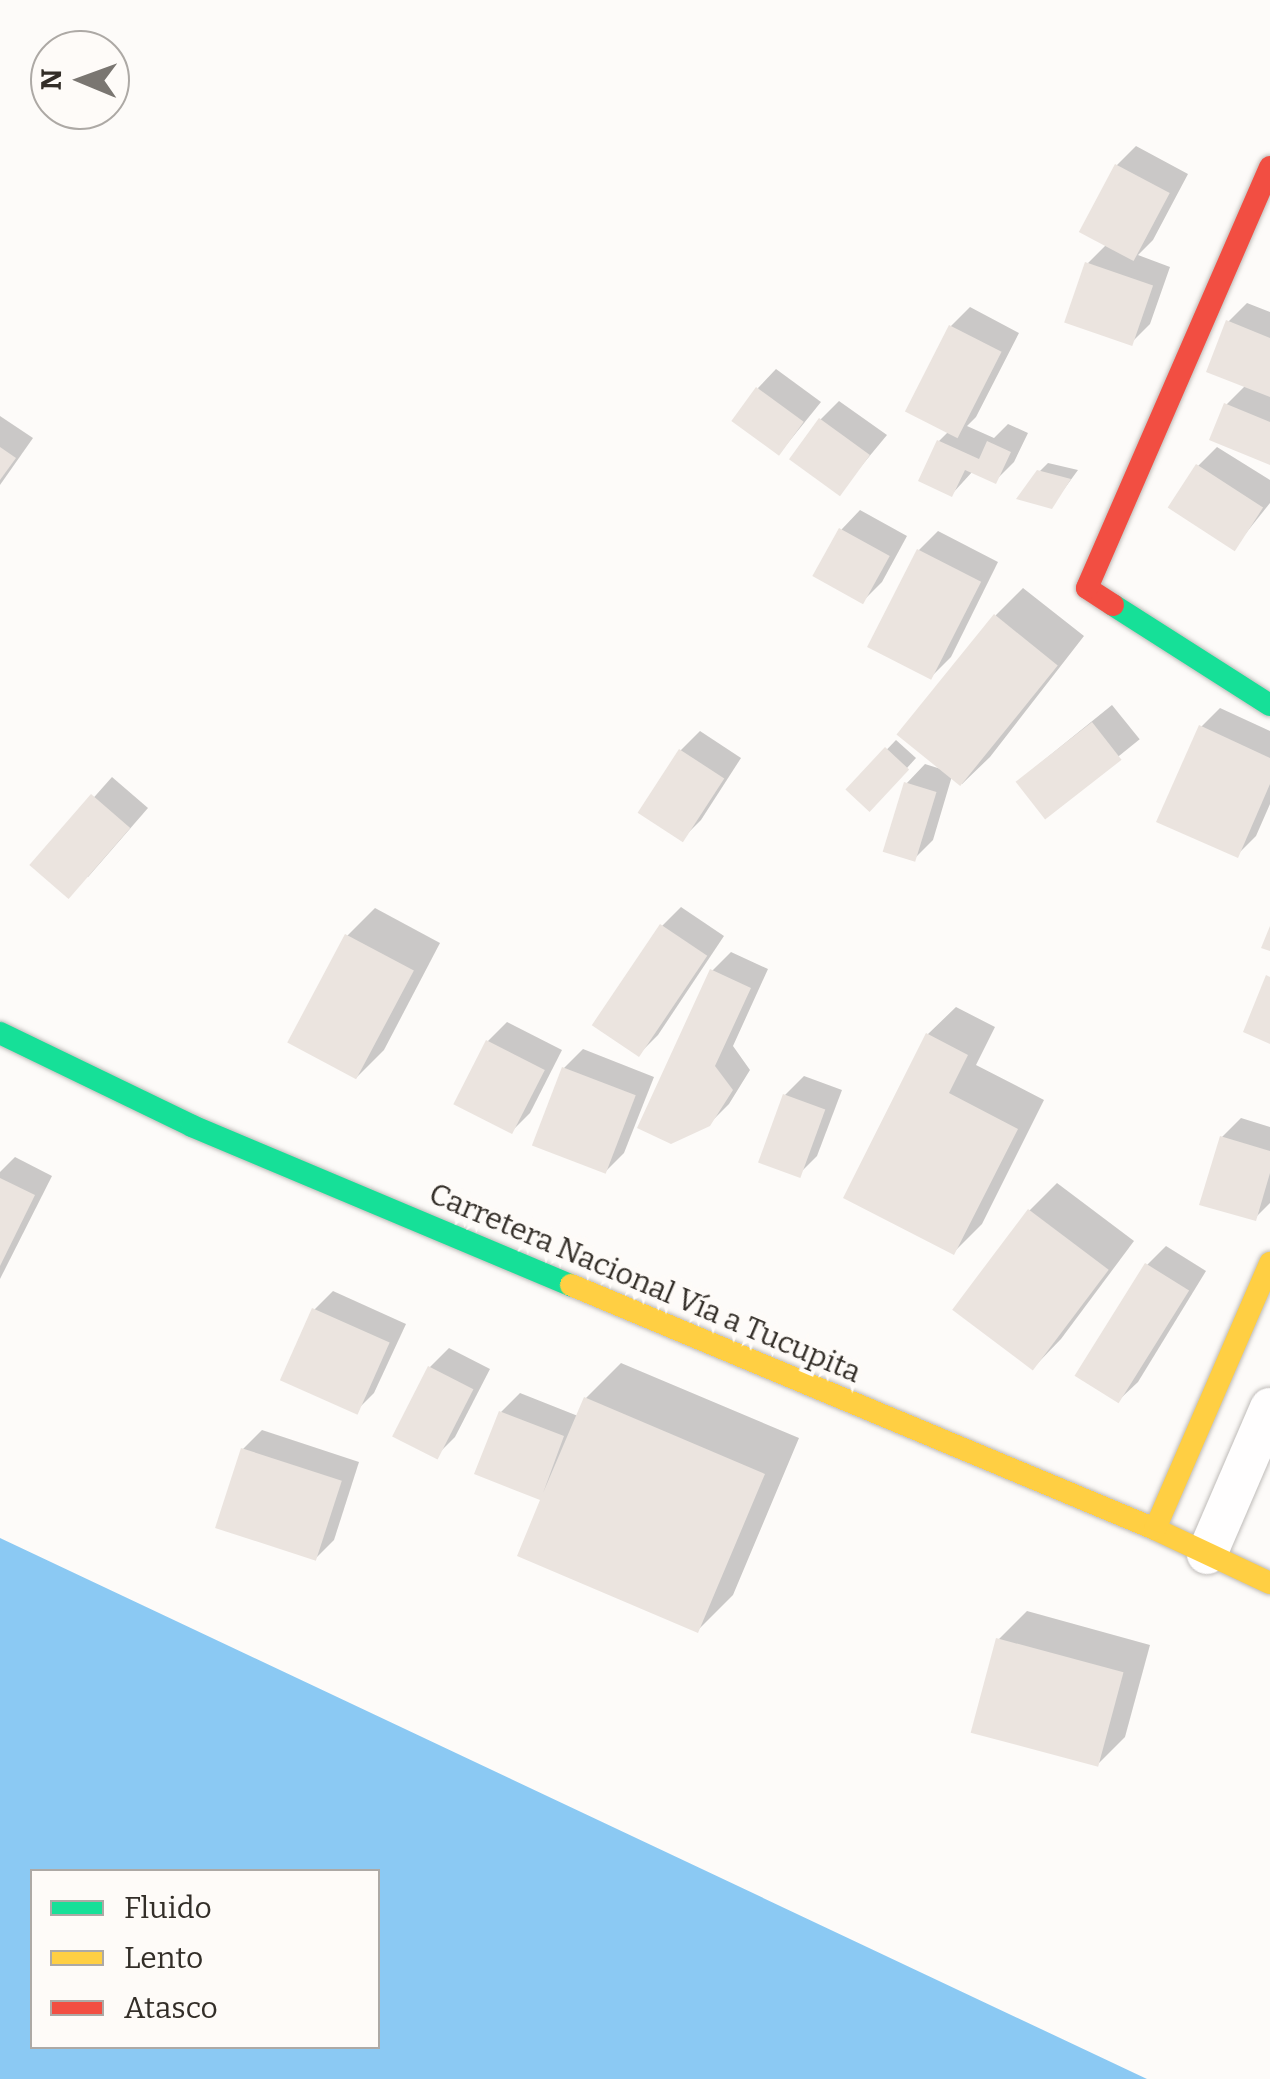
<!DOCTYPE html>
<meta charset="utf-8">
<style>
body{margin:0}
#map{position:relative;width:1270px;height:2079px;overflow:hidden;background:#fdfbf9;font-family:Bitter,serif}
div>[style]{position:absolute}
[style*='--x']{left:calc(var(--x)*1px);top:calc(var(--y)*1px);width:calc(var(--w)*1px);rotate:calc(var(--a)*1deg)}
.water>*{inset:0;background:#8bc9f3}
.shadow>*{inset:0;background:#0003;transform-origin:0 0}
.building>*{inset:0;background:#ebe4df;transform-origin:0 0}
.roads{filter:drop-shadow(0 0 2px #bebbb8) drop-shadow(0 0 2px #bebbb8)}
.street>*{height:40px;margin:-20px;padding:0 20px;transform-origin:20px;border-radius:20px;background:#fffefe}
.fast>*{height:22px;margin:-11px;padding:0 11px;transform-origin:11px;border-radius:11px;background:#16e098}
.slow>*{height:22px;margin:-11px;padding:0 11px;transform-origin:11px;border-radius:11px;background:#ffcf43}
.jam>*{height:22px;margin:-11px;padding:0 11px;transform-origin:11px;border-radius:11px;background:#f24e42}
span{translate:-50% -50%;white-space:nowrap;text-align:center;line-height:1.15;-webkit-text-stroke:8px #fefbf8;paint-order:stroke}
.street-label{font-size:30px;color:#332e28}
.legend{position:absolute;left:30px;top:1869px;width:350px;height:180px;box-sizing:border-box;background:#fefbf8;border:2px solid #ada9a5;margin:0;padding:12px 18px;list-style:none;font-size:30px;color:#332e28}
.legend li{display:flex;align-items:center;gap:20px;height:50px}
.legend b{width:50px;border:2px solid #ada9a5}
.north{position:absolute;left:30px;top:30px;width:100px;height:100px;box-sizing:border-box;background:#fefbf8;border:2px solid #ada9a5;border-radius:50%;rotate:271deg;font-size:28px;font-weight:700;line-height:40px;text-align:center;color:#332e28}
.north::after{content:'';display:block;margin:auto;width:35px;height:45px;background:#7a7671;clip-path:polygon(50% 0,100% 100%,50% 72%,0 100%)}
</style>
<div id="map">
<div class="water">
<i style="clip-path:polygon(evenodd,0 1538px,1147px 2079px,0 2079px,0 1538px,32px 1872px,378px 1872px,378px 2046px,32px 2046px,32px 1872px)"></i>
</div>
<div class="shadow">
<i style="clip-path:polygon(1136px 146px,1188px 174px,1153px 240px,1138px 255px,1170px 267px,1150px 324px,1131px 343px,1088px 263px,1107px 244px,1117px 165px)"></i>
<i style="clip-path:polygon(1247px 303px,1270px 312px,1270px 463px,1226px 405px,1246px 385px,1228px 322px)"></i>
<i style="clip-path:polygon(970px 307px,1019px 333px,976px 417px,967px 426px,994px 438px,1008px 424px,1028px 433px,1014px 462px,995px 481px,973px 471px,952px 494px,939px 441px,949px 431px,951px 326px)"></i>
<i style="clip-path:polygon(776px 369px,821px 402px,779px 454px,758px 388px)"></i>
<i style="clip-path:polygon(839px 401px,887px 435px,839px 493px,820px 420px)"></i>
<i style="clip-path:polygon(0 416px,33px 438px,0 485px)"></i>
<i style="clip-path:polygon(1217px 447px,1270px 480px,1270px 503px,1234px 548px,1198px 466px)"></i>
<i style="clip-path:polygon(1048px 463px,1078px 470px,1051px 507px,1039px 472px)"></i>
<i style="clip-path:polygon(860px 510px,907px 536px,882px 582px,863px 601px,816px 575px,842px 529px)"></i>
<i style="clip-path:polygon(938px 531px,998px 562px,951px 657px,932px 676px,919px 550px)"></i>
<i style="clip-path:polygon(1023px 588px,1084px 636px,990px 757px,962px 784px,952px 776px,933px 840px,914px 859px,906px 784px,925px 764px,944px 770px,996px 615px)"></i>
<i style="left:1112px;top:705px;width:44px;height:121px;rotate:51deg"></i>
<i style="clip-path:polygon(1220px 708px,1270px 731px,1270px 804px,1256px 836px,1237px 855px,1201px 727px)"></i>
<i style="clip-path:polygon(700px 731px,741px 758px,701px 820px,682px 839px,641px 812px,681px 750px)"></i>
<i style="clip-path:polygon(896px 740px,916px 758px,878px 800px,849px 789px)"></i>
<i style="clip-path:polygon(112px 777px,148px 808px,88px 877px,34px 865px)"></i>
<i style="clip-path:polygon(681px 907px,724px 936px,658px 1035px,639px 1054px,662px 926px)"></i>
<i style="clip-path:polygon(375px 908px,440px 943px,384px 1050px,356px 1078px,347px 936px)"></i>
<i style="clip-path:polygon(731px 952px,768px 969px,733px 1046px,750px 1070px,729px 1104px,709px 1124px,712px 971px)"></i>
<i style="clip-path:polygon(956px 1007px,995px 1027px,976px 1065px,1044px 1100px,982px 1224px,954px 1252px,928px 1034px)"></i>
<i style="clip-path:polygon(507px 1022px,562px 1050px,530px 1113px,511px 1132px,488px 1041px)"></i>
<i style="clip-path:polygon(583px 1049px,654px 1077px,624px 1153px,605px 1172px,564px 1068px)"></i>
<i style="clip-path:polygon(804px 1076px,842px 1090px,817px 1156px,798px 1175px,785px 1095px)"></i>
<i style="clip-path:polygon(1241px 1118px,1270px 1127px,1270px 1203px,1255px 1218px,1222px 1137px)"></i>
<i style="clip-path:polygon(15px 1157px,52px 1176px,0 1279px,0 1172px)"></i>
<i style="clip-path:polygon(1057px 1183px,1134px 1241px,1061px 1339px,1034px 1367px,1029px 1211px)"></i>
<i style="clip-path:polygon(1166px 1246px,1206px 1271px,1138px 1382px,1119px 1400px,1147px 1265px)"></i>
<i style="clip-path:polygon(333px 1291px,406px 1324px,374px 1393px,355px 1412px,314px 1310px)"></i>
<i style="clip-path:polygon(449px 1348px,490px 1369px,455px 1437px,436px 1456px,430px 1367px)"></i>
<i style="clip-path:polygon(621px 1363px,799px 1438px,733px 1595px,698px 1630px,548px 1488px,539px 1497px,501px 1412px,520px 1393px,578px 1416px,586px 1398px)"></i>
<i style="clip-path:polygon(262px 1430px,359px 1462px,334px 1540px,315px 1559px,243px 1449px)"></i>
<i style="clip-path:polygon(1027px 1611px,1150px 1645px,1125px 1737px,1097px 1765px,999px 1639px)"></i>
</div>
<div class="building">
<i style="left:1115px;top:164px;width:62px;height:77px;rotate:28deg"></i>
<i style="left:1085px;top:262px;width:72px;height:64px;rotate:19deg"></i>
<i style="clip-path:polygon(1226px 320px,1270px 338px,1270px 397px,1206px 372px)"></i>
<i style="left:949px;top:325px;width:59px;height:97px;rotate:27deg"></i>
<i style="left:756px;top:387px;width:59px;height:42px;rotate:36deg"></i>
<i style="clip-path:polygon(1224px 403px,1270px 422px,1270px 465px,1209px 440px)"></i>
<i style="left:819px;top:418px;width:63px;height:51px;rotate:36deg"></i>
<i style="clip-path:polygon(937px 440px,979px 459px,987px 441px,1011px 452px,996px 484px,965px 470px,952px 497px,918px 481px)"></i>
<i style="clip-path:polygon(0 447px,16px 458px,0 480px)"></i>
<i style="left:1196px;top:464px;width:80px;height:52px;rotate:33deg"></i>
<i style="clip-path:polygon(1037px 470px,1071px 479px,1052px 509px,1016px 499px)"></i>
<i style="left:839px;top:528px;width:58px;height:55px;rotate:29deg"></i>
<i style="left:917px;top:549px;width:72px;height:110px;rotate:27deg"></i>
<i style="left:994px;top:614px;width:82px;height:155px;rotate:39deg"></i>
<i style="left:1092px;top:722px;width:48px;height:97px;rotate:52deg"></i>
<i style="clip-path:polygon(1199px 725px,1270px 758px,1270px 784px,1238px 858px,1156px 822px)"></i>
<i style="left:885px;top:747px;width:33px;height:58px;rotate:43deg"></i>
<i style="left:679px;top:749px;width:54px;height:76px;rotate:33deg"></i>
<i style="left:904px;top:782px;width:34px;height:73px;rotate:17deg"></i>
<i style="left:91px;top:794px;width:52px;height:94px;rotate:41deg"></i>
<i style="left:660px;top:924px;width:57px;height:122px;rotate:34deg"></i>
<i style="clip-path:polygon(1270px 926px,1270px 951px,1261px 948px)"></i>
<i style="left:345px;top:934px;width:78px;height:123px;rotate:28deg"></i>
<i style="clip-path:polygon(710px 969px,751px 988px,715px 1066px,733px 1090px,710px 1126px,671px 1144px,637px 1128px)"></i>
<i style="clip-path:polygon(1266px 975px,1270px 977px,1270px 1044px,1243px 1032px)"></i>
<i style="clip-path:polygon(926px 1033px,968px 1055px,949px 1093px,1018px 1129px,954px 1255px,843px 1198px)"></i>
<i style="left:486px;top:1040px;width:66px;height:72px;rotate:27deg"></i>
<i style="left:562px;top:1067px;width:79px;height:84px;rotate:21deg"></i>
<i style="left:783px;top:1094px;width:45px;height:73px;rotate:20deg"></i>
<i style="clip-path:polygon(1220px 1136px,1270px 1151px,1270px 1173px,1256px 1221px,1199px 1205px)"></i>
<i style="clip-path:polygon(0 1178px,35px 1195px,0 1266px)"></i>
<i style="left:1028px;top:1209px;width:101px;height:126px;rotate:37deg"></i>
<i style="left:1145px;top:1263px;width:52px;height:133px;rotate:32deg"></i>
<i style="left:312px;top:1308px;width:85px;height:79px;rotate:24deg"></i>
<i style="left:428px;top:1366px;width:51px;height:79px;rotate:27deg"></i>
<i style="clip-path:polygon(584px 1397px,765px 1474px,698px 1633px,517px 1556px,540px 1500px,474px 1474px,499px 1411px,564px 1436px,543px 1493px)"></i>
<i style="left:241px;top:1448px;width:106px;height:84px;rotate:18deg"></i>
<i style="left:996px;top:1638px;width:132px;height:98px;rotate:15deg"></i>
</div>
<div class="roads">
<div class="street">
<i style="--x:1207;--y:1554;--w:159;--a:-66.7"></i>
</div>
<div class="fast">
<i style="--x:1113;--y:605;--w:186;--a:32.5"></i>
<i style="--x:0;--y:1033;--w:213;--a:25.8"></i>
<i style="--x:192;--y:1126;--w:411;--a:22.8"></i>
</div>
<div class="slow">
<i style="--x:571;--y:1285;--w:633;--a:22.68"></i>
<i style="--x:1155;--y:1529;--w:127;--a:25.2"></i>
<i style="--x:1155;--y:1529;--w:290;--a:-66.6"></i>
</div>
<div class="jam">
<i style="--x:1113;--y:605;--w:31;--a:-147"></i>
<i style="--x:1087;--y:588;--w:459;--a:-66.5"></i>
</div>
</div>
<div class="street-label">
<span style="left:645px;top:1283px;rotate:23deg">Carretera Nacional Vía a Tucupita</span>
</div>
<ul class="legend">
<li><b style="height:12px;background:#16e098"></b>Fluido</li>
<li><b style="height:12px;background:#ffcf43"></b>Lento</li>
<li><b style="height:12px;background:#f24e42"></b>Atasco</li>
</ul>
<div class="north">N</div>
</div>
